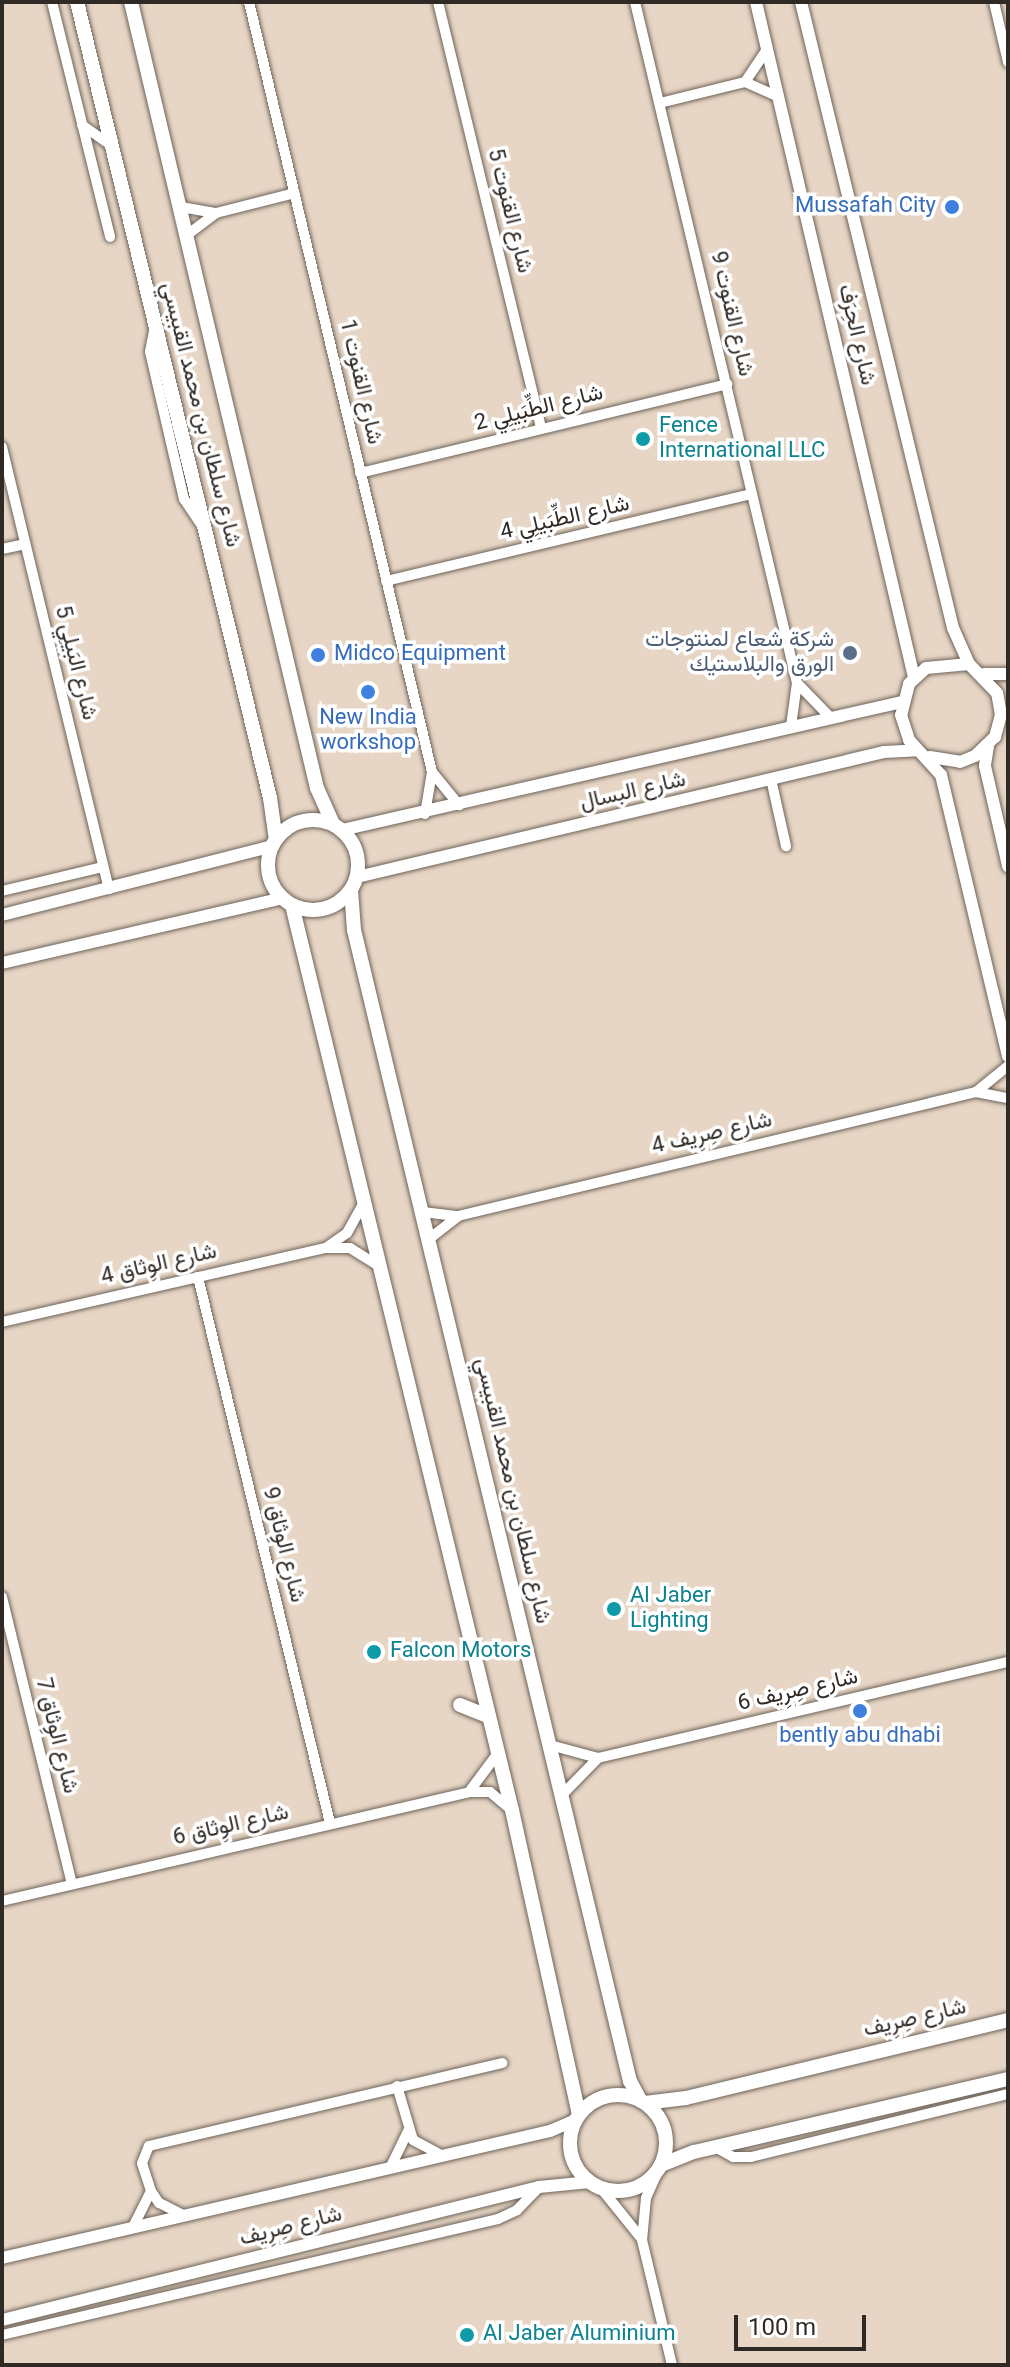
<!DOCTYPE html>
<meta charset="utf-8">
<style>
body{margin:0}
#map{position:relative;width:1010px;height:2367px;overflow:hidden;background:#eee1d6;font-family:Georgia,Vazirmatn,serif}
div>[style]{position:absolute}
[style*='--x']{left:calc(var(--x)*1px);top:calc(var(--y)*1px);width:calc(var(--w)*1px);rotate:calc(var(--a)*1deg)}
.built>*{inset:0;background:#e7d6c5;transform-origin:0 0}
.roads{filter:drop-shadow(0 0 2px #6e6359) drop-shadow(0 0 2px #6e6359)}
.minor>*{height:10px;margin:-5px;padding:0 5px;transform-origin:5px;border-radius:5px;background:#fff}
.tertiary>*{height:12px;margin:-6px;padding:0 6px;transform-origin:6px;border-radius:6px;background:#fff}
.secondary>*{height:14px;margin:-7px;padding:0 7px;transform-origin:7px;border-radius:7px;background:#fff}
.secondary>.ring{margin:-7px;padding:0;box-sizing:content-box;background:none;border:14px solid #fff;border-radius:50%}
.dots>*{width:22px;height:22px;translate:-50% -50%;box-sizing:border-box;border:4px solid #fff;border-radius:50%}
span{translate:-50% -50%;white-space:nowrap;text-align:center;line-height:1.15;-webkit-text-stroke:7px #fff;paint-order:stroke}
.shop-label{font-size:22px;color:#366cbe}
.right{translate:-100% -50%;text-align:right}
.left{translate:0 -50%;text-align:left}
.street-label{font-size:22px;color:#2f2a26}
.culture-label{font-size:22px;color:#0d838f}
.service-label{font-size:22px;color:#4e5e75}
.frame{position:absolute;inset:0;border:4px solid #2f2a26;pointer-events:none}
.scale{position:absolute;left:734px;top:2315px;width:132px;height:36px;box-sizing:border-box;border:4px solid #2f2a26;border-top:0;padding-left:10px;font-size:24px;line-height:28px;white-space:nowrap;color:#2f2a26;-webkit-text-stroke:6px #fff;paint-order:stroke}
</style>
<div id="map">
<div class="built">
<i style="left:2px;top:2px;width:1006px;height:2363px"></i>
</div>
<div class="roads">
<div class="minor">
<i style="--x:52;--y:2;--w:242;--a:76.1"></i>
<i style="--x:249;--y:2;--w:791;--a:76.63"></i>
<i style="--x:432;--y:772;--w:43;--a:50.7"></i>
<i style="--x:438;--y:2;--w:439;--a:76.4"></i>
<i style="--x:635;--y:2;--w:700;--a:76.62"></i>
<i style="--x:797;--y:683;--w:43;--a:97.9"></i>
<i style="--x:994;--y:2;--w:62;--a:76.9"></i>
<i style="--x:745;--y:82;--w:40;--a:-56"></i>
<i style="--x:660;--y:103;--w:88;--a:-13.9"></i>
<i style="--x:745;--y:82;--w:37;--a:24"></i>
<i style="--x:82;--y:125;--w:37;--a:35"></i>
<i style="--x:181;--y:207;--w:36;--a:10"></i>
<i style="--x:216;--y:213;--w:81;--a:-14.2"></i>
<i style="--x:187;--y:235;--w:36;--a:-37"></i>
<i style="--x:155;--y:326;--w:26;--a:101"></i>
<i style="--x:150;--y:352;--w:151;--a:77"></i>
<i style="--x:184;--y:499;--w:30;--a:56"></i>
<i style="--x:2;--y:447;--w:455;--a:76.4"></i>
<i style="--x:360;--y:473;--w:378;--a:-13.6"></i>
<i style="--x:2;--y:549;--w:24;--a:-12"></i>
<i style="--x:386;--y:581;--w:376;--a:-13.4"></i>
<i style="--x:797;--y:683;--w:47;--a:45.9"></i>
<i style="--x:771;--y:779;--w:69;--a:77.4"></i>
<i style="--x:425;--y:814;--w:43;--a:-80.5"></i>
<i style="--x:2;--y:891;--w:104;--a:-13.4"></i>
<i style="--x:976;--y:1092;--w:41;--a:-39.1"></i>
<i style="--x:423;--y:1212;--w:35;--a:7"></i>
<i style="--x:458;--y:1216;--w:533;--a:-13.46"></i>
<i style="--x:976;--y:1092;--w:33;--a:11"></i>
<i style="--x:429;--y:1239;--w:37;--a:-38"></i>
<i style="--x:327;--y:1247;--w:24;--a:-35"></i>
<i style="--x:347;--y:1233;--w:35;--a:-61"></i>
<i style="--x:198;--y:1277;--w:562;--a:76.41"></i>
<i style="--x:2;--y:1322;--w:332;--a:-12.9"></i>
<i style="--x:326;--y:1248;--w:24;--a:0"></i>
<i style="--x:350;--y:1248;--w:36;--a:32"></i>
<i style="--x:2;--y:1597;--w:295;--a:76.3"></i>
<i style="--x:550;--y:1745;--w:50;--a:15.2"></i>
<i style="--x:598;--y:1758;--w:421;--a:-13.2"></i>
<i style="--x:469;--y:1792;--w:49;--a:-53.4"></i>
<i style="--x:562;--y:1795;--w:52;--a:-45.8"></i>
<i style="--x:2;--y:1901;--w:480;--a:-13.1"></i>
<i style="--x:469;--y:1792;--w:21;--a:0"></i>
<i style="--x:490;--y:1792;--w:26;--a:40"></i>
<i style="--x:397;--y:2086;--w:56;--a:73.5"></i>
<i style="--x:413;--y:2140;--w:30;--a:28"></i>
<i style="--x:715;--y:2147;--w:21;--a:29"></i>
<i style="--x:733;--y:2157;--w:18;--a:0"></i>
<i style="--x:751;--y:2157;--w:265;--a:-13.8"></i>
<i style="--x:392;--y:2164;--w:37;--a:-64"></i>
<i style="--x:658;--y:2171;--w:30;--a:114"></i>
<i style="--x:646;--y:2198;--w:42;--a:95.4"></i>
<i style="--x:642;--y:2240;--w:129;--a:76.5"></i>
<i style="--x:600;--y:2187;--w:65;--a:51.2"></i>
<i style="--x:183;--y:2215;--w:27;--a:-153"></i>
<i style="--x:159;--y:2203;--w:14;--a:-124"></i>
<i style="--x:151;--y:2191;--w:29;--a:-108"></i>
<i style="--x:142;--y:2163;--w:18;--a:-68"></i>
<i style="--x:149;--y:2146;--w:363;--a:-13.2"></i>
<i style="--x:133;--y:2227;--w:40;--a:-63.4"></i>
<i style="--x:2;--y:2335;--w:509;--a:-13.16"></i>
<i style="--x:498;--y:2219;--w:21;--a:-25"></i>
<i style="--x:517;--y:2210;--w:32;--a:-46"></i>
</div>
<div class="tertiary">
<i style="--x:756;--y:2;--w:693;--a:76.83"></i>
<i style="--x:801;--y:2;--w:644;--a:76.35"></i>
<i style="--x:953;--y:628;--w:39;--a:66"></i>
<i style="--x:984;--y:674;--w:24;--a:0"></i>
<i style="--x:988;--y:746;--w:20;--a:99"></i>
<i style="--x:985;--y:766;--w:103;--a:77"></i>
<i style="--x:930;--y:757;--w:30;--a:9"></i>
<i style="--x:960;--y:762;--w:16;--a:-22"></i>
<i style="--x:975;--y:756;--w:28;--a:-44"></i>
<i style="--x:995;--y:737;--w:23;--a:-75"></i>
<i style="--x:1001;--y:715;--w:22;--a:-100"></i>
<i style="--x:997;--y:693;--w:40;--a:-134"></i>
<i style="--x:969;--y:664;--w:43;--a:174.7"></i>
<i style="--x:926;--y:668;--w:23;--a:137"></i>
<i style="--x:909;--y:684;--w:32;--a:104"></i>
<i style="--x:901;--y:715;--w:26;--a:72"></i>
<i style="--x:909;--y:740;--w:47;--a:47.6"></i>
<i style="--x:941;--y:775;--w:289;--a:76.6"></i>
<i style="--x:342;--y:830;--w:574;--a:-12.88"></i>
<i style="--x:357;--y:877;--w:542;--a:-13.34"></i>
<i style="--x:884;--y:752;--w:34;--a:-3"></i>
<i style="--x:2;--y:915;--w:279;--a:-14.3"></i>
<i style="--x:2;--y:963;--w:288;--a:-13"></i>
<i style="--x:2;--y:2258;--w:563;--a:-13.05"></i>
<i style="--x:550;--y:2131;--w:28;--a:-23"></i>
<i style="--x:2;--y:2320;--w:553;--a:-13.91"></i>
<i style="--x:539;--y:2187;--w:51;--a:-5.6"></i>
</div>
<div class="secondary">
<i style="--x:77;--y:2;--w:819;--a:76.37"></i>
<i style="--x:270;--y:798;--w:42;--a:81.9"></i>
<i style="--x:131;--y:2;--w:808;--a:76.69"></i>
<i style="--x:317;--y:788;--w:39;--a:66"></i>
<i class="ring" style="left:268px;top:820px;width:76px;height:76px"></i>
<i style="--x:351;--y:890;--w:40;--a:85.7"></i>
<i style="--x:354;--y:930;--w:1184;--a:76.52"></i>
<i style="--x:630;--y:2081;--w:21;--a:62"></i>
<i style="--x:292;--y:905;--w:931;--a:76.34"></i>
<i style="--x:512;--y:1810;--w:312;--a:77.6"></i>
<i style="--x:460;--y:1705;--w:31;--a:22"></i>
<i class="ring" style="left:570px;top:2095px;width:82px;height:82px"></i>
<i style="--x:645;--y:2103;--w:41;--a:-7"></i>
<i style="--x:686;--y:2098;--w:331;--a:-13.6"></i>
<i style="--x:661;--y:2165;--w:35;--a:-22"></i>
<i style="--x:694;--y:2152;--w:322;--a:-13.1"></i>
</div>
</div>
<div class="dots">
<i style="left:952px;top:207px;background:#3f7fe0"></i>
<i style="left:643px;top:439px;background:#0f9aa8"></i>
<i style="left:850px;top:653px;background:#5c6f8a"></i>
<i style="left:318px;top:655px;background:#3f7fe0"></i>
<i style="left:368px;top:692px;background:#3f7fe0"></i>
<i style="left:614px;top:1609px;background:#0f9aa8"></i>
<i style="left:374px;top:1652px;background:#0f9aa8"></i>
<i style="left:860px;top:1711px;background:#3f7fe0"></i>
<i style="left:467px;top:2335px;background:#0f9aa8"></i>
</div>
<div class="shop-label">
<span class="right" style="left:936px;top:207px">Mussafah City</span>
<span class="left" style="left:334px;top:655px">Midco Equipment</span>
<span style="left:368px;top:731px">New India<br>workshop</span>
<span style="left:860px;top:1737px">bently abu dhabi</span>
</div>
<div class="street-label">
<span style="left:509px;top:211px;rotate:76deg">شارع القنوت 5</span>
<span style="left:731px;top:314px;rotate:77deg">شارع القنوت 9</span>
<span style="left:856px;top:335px;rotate:77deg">شارع الحِرَف</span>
<span style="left:360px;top:382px;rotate:77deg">شارع القنوت 1</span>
<span style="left:539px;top:409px;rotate:-14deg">شارع الطِّبَيلِي 2</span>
<span style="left:200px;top:415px;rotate:76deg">شارع سلطان بن محمد القبيسي</span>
<span style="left:565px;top:519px;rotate:-13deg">شارع الطِّبَيلِي 4</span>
<span style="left:75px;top:663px;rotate:76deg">شارع البَيلِي 5</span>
<span style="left:633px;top:792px;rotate:-13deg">شارع البسال</span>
<span style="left:712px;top:1134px;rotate:-13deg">شارع صِرِيف 4</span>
<span style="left:159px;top:1265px;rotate:-13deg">شارع الوِثاق 4</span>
<span style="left:512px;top:1491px;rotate:77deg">شارع سلطان بن محمد القبيسي</span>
<span style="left:283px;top:1545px;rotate:76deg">شارع الوِثاق 9</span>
<span style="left:798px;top:1691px;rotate:-13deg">شارع صِرِيف 6</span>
<span style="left:56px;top:1736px;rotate:76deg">شارع الوِثاق 7</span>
<span style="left:231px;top:1826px;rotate:-13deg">شارع الوِثاق 6</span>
<span style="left:915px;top:2019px;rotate:-13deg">شارع صِرِيف</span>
<span style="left:291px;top:2227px;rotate:-14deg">شارع صِرِيف</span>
</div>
<div class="culture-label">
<span class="left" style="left:659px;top:439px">Fence<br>International LLC</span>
<span class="left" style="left:630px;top:1609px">Al Jaber<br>Lighting</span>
<span class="left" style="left:390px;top:1652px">Falcon Motors</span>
<span class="left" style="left:483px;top:2335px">Al Jaber Aluminium</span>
</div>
<div class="service-label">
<span class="right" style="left:834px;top:653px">شركة شعاع لمنتوجات<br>الورق والبلاستيك</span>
</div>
<div class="frame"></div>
<div class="scale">100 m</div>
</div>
